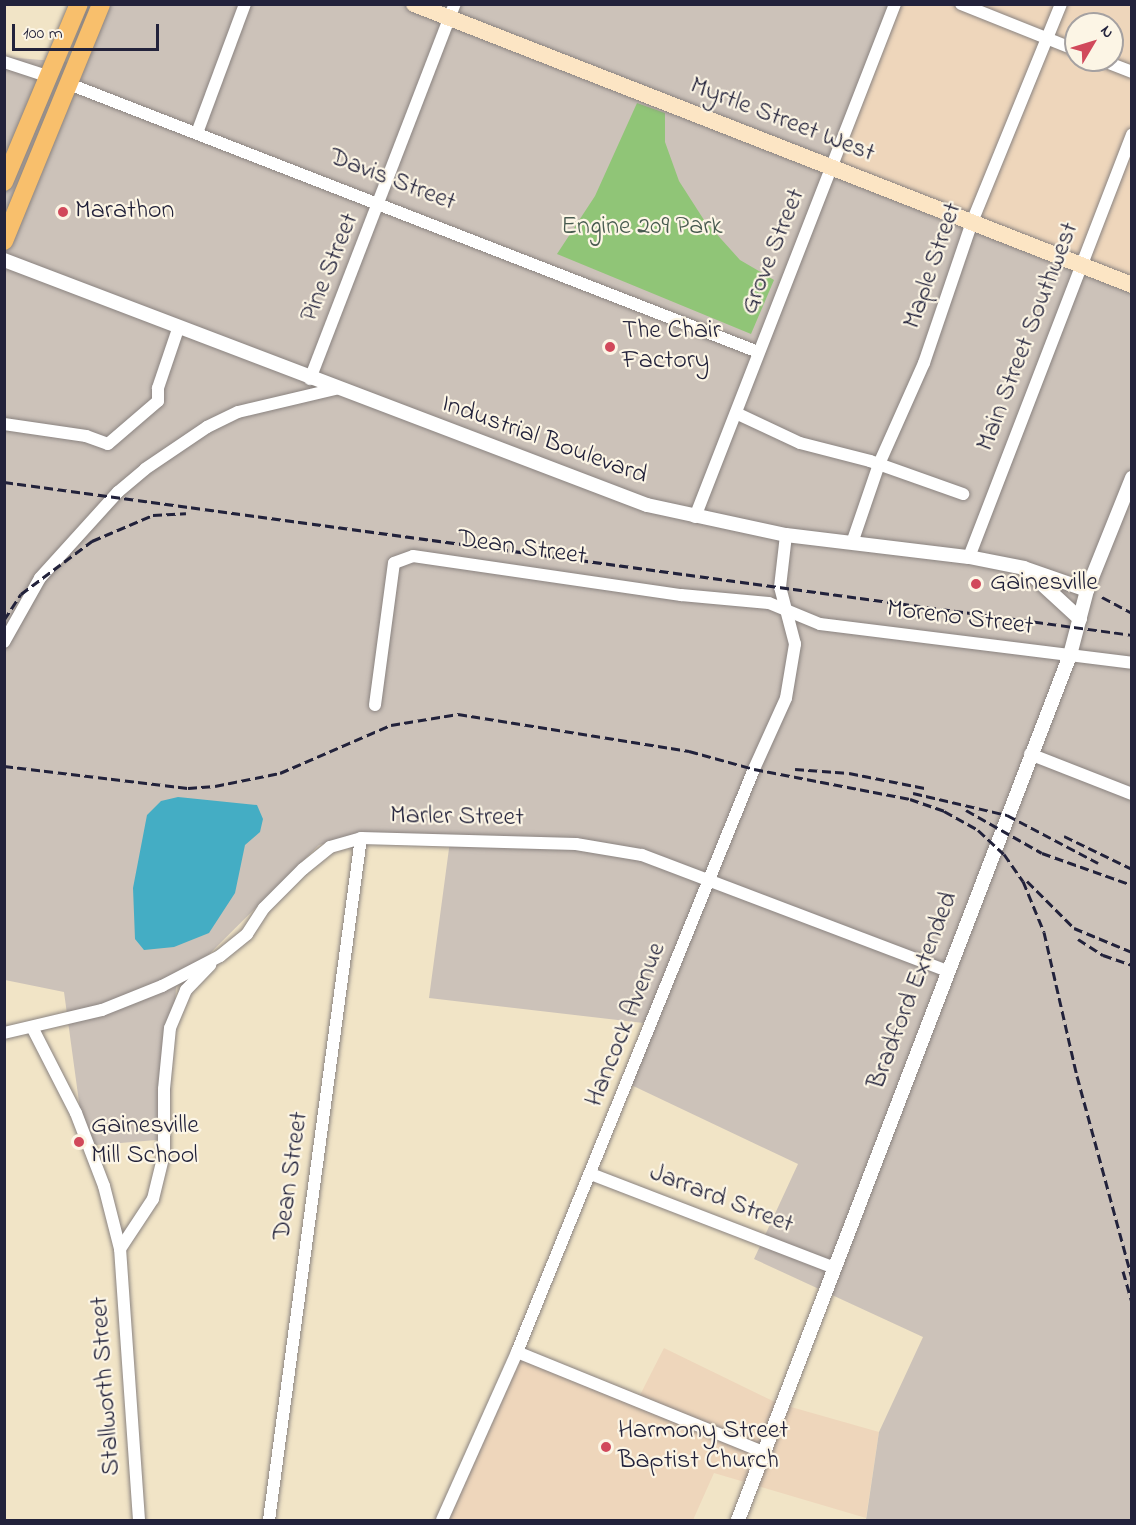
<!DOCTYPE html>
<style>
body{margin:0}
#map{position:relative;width:1136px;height:1525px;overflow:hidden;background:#f1e4c6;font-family:"Indie Flower",sans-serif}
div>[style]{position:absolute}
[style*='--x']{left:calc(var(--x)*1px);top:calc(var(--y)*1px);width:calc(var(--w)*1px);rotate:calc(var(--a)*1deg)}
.built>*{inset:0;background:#eed6bb}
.industrial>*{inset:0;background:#ccc2b9}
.green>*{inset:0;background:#90c577}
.water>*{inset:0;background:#44adc4}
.roads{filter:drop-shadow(0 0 2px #8a8380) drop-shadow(0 0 2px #8a8380)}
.minor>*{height:12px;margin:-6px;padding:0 6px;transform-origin:6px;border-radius:6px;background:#fff}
.tertiary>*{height:14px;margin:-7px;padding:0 7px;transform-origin:7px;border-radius:7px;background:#fff}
.secondary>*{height:16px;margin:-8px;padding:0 8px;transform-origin:8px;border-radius:8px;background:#fce5c4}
.primary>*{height:18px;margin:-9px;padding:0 9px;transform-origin:9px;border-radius:9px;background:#f8bf6c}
.rail>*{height:3px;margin-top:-1.5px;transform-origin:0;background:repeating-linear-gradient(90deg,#22223b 0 9px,transparent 0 13.5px)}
.dots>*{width:16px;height:16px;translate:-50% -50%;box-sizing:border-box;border:3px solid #fcf5e5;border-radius:50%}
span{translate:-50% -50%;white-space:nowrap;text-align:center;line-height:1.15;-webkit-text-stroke:4.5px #fcf5e5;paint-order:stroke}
.street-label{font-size:26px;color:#22223b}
.poi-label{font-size:26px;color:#22223b}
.left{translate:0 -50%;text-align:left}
.park-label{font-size:26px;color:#485b50}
.frame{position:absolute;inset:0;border:6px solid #22223b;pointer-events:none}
.north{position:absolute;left:1064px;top:12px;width:60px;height:60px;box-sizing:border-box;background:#fcf5e5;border:2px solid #a5a1a1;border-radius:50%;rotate:52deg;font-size:16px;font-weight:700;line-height:24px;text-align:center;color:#22223b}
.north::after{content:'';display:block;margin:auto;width:21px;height:27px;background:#d1495b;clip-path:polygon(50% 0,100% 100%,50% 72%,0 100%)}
.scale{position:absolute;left:12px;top:24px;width:147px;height:27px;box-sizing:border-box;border:3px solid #22223b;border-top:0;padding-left:8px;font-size:18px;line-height:21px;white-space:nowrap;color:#22223b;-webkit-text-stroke:4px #fcf5e5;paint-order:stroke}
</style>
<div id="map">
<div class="built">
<i style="clip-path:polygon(evenodd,894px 5px,1131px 5px,1131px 284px,828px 162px,894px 5px,1076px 24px,1112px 24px,1112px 60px,1076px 60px,1076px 24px)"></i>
<i style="clip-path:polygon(516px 1346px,640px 1395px,664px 1348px,777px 1403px,879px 1432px,866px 1518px,714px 1473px,693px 1520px,442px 1520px)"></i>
</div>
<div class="industrial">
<i style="clip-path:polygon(87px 5px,894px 5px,828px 162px,1131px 284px,1131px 1520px,866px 1520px,879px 1432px,923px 1337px,754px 1259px,798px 1164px,627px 1083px,652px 1024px,429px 998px,450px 841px,364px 833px,319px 845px,176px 987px,168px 1139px,85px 1146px,64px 992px,5px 980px,4px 57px,68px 62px)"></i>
</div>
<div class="green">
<i style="clip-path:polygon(637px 103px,665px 113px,665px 142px,679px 181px,704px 220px,740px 260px,774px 280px,751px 334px,557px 254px,595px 196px)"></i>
</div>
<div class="water">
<i style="clip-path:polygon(178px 797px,257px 805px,263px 819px,260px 832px,245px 845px,235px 893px,209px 933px,174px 947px,144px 950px,135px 939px,133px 888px,147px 815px,161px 801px)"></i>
</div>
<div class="roads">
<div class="minor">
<i style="--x:961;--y:4;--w:124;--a:21.8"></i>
<i style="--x:1101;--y:60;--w:33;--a:21"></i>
<i style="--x:4;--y:62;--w:48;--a:18.1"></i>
<i style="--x:69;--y:84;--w:739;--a:21.25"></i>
<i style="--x:197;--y:133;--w:138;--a:-69.6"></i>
<i style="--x:310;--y:379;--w:402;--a:-68.9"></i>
<i style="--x:738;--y:414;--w:68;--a:25.1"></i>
<i style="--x:800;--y:443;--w:72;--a:14.4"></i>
<i style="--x:870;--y:461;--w:99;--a:19.5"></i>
<i style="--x:4;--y:424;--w:83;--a:8.3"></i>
<i style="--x:86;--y:436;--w:23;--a:20"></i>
<i style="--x:108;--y:444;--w:66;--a:-40.7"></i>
<i style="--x:158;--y:401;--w:13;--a:-90"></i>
<i style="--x:158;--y:388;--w:62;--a:-71.3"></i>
<i style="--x:695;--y:517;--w:551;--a:-68.7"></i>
<i style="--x:852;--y:543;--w:83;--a:-71.1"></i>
<i style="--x:879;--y:464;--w:111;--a:-66"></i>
<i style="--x:924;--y:363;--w:149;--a:-71.2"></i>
<i style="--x:972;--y:222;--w:235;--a:-67.8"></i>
<i style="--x:969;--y:557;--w:453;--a:-68.9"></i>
<i style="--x:4;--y:642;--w:73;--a:-60.6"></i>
<i style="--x:40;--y:578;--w:116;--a:-47.8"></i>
<i style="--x:118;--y:492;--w:35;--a:-40"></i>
<i style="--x:145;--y:469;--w:75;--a:-34.1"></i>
<i style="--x:207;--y:427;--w:34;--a:-26"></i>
<i style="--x:238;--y:412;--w:100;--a:-13.3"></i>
<i style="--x:375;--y:705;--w:143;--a:-82.4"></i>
<i style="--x:394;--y:563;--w:20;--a:-20"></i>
<i style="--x:413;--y:556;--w:271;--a:8.3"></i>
<i style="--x:681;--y:595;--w:88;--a:5.2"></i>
<i style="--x:769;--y:603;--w:55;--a:22.4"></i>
<i style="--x:820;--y:624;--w:314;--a:7.1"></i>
<i style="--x:1030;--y:754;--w:110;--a:21.4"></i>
<i style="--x:33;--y:1029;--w:94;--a:62.9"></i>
<i style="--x:76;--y:1113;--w:78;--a:69"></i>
<i style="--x:104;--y:1186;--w:65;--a:75.7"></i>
<i style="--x:4;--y:1033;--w:101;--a:-13.2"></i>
<i style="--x:102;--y:1010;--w:65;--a:-21.8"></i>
<i style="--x:162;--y:986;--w:65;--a:-27.3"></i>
<i style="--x:220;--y:956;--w:35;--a:-39"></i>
<i style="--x:247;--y:934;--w:31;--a:-57"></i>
<i style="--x:264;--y:908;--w:55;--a:-45"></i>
<i style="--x:303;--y:869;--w:35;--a:-39"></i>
<i style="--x:330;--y:847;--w:32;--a:-16"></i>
<i style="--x:361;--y:838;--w:215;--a:1.6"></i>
<i style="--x:576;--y:844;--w:67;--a:9.5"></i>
<i style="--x:642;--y:855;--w:327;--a:20.8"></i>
<i style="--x:591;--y:1174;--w:261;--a:21.1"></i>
<i style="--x:517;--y:1352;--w:269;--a:22.1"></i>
<i style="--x:139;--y:1520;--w:272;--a:-94"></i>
<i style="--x:120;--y:1249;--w:60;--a:-56.6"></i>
<i style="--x:153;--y:1199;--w:46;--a:-76.3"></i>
<i style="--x:164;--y:1154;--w:65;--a:-90"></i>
<i style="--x:164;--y:1089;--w:61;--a:-84.4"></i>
<i style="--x:170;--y:1028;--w:41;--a:-67.2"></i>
<i style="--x:186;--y:990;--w:35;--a:-46"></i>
<i style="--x:269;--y:1520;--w:688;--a:-82.32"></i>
<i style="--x:442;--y:1520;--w:184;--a:-65.9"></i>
<i style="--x:517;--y:1352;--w:629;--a:-67.88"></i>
<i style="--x:754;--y:769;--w:78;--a:-65.7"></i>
<i style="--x:786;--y:698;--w:55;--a:-80.5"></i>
<i style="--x:795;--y:644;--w:59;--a:-104.7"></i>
<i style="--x:780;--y:587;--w:52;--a:-83.4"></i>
</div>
<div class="tertiary">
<i style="--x:4;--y:260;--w:688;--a:20.86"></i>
<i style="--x:647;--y:505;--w:142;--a:12.2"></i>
<i style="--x:786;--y:535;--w:184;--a:6.9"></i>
<i style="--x:969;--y:557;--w:56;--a:11.3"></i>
<i style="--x:1024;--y:568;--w:67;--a:19.2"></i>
<i style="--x:1030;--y:573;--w:68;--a:42.6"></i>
<i style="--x:738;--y:1520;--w:927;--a:-69"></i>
<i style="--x:1070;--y:655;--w:67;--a:-75.3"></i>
<i style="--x:1087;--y:590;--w:121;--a:-68.1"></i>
</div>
<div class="secondary">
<i style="--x:414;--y:4;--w:771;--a:21.37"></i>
</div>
<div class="primary">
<i style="--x:4;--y:182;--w:193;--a:-67.2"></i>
<i style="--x:4;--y:241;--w:256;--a:-67.7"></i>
</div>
</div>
<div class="rail">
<i style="--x:4;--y:482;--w:1138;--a:7.72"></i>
<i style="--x:1102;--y:597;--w:34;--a:28"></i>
<i style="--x:4;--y:620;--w:31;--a:-57"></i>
<i style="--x:21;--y:594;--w:89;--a:-36.7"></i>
<i style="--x:92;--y:541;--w:66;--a:-23.1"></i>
<i style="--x:153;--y:515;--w:33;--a:-3"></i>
<i style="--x:4;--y:766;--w:185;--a:6.8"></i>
<i style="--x:188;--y:788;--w:27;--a:-4"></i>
<i style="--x:215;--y:786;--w:66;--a:-11.3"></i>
<i style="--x:280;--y:773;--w:121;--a:-23.4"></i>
<i style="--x:391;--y:725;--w:68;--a:-9.3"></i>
<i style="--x:458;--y:714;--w:234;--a:9.1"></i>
<i style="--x:689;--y:751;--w:67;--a:15.5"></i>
<i style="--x:754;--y:769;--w:159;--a:10.9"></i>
<i style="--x:910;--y:799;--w:36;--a:19"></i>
<i style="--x:944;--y:811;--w:39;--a:29"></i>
<i style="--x:978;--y:830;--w:35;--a:43"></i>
<i style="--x:1004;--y:854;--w:33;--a:55"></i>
<i style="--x:1023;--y:881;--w:55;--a:67.6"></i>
<i style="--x:1044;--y:932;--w:148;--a:77.1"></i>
<i style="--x:1077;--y:1076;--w:209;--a:74.8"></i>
<i style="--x:795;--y:769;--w:54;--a:4.2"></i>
<i style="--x:849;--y:773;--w:77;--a:11.2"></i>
<i style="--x:913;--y:793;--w:97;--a:13.2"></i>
<i style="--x:1007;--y:815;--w:103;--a:27.8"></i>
<i style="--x:966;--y:810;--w:87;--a:29.5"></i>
<i style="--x:1042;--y:853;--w:96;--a:19.6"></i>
<i style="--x:1064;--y:836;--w:76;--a:25.9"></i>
<i style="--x:1027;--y:881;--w:66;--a:45"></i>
<i style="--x:1074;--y:928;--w:63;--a:22.5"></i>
<i style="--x:1078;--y:939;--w:30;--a:33"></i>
<i style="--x:1103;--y:955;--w:31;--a:19"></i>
<i style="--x:1123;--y:1271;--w:32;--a:74"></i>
</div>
<div class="dots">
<i style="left:63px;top:212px;background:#d1495b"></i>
<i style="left:610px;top:347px;background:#d1495b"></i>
<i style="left:976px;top:584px;background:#d1495b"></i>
<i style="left:79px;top:1142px;background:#d1495b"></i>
<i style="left:606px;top:1447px;background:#d1495b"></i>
</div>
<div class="street-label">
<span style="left:782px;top:121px;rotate:21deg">Myrtle Street West</span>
<span style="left:392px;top:181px;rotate:21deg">Davis Street</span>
<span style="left:774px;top:252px;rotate:-68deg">Grove Street</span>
<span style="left:934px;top:266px;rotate:-71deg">Maple Street</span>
<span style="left:331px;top:268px;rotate:-68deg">Pine Street</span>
<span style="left:1029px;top:337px;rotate:-69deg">Main Street Southwest</span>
<span style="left:544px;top:441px;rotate:20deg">Industrial Boulevard</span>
<span style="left:522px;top:549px;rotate:8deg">Dean Street</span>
<span style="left:960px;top:619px;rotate:7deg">Moreno Street</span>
<span style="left:457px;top:818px;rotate:1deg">Marler Street</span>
<span style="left:914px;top:991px;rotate:-69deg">Bradford Extended</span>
<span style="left:627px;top:1025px;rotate:-68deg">Hancock Avenue</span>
<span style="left:292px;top:1176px;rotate:-82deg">Dean Street</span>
<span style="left:721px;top:1200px;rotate:21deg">Jarrard Street</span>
<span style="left:107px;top:1386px;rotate:-94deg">Stallworth Street</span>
</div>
<div class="poi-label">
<span class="left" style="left:75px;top:212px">Marathon</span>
<span class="left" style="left:622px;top:347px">The Chair<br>Factory</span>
<span class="left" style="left:990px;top:584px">Gainesville</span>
<span class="left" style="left:91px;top:1142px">Gainesville<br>Mill School</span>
<span class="left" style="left:618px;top:1447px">Harmony Street<br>Baptist Church</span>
</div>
<div class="park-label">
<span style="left:642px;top:228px">Engine 209 Park</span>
</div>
<div class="frame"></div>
<div class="north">N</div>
<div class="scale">100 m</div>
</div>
